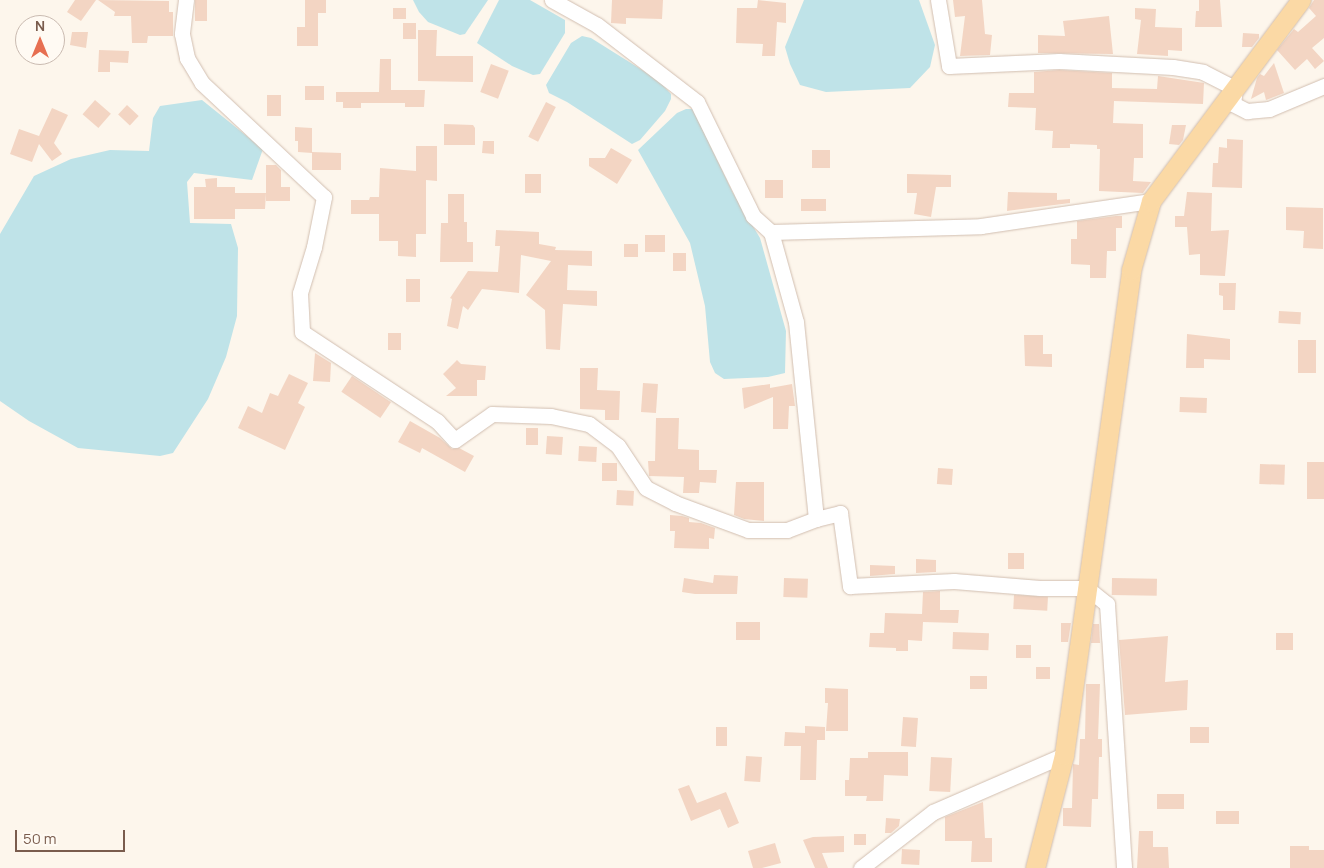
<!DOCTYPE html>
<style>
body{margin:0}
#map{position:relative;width:1324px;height:868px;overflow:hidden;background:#fdf6ec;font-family:Manrope,sans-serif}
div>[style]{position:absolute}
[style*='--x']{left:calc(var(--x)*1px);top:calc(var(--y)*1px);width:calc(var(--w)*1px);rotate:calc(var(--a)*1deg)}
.water>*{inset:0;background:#bfe3e8}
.building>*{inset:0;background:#f3d5c3;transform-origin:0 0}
.roads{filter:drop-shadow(0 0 1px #d1beb0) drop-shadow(0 0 1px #d1beb0)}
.minor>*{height:15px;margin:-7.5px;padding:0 7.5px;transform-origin:7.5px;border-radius:7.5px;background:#fff}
.major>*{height:19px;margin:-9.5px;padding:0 9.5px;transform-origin:9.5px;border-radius:9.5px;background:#fbd9a5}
span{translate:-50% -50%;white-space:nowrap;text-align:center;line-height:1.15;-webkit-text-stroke:5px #fffaf3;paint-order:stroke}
.north{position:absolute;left:15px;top:15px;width:50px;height:50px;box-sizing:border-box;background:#fffaf3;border:1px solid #cabbb1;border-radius:50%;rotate:0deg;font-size:14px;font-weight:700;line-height:20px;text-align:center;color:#7a5c4d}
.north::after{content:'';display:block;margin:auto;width:18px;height:22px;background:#e76f51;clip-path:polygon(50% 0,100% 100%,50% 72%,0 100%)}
.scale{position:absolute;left:15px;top:830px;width:110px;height:22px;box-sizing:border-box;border:2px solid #7a5c4d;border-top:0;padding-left:6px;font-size:15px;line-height:18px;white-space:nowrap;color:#7a5c4d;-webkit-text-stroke:4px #fffaf3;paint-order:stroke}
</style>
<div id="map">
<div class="water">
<i style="clip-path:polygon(413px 0,488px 0,465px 34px,460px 35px,428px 22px,419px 12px)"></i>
<i style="clip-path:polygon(499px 0,530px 0,565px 20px,565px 33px,540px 74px,533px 75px,512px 66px,477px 43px)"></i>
<i style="clip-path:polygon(804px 0,919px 0,935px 45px,930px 67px,910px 88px,826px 92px,800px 85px,790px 64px,785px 47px)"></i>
<i style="clip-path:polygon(582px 36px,591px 38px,658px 80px,671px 94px,671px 99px,665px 111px,640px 140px,632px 144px,567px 102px,549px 93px,546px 85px,571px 43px)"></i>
<i style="clip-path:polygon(202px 100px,263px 149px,252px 180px,194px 173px,187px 182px,190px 223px,231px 224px,238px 248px,237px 316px,226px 357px,208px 399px,173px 453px,160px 456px,78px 448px,29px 421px,0 401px,0 234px,34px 176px,71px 159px,110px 150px,149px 151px,153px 118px,160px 106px)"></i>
<i style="clip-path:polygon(686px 109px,693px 109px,733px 193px,760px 238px,786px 331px,785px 373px,768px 377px,724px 379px,715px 373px,710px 362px,705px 306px,690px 243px,638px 150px,677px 113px)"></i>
</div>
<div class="building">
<i style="clip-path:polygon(75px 0,96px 0,81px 21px,67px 12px)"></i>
<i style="clip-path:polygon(98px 0,169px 1px,169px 12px,173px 12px,173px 36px,148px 36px,147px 43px,132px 43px,131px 16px,114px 16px,115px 12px)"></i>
<i style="left:195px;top:0;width:12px;height:21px"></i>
<i style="clip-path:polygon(305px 0,326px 0,326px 13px,318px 13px,318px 46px,297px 46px,297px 27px,305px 27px)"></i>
<i style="clip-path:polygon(612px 0,663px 0,662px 19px,626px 18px,626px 24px,611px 23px)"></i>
<i style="clip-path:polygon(758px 0,786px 3px,786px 23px,777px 22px,775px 56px,762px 56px,763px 44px,736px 43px,737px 8px,757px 8px)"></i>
<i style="clip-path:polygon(953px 0,982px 0,985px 34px,992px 35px,990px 55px,960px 56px,965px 16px,955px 17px)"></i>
<i style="clip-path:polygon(1199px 0,1220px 0,1222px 27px,1195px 27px,1196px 11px,1199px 11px)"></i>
<i style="clip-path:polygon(1314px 0,1324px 0,1324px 38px,1312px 48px,1324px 61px,1315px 69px,1307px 59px,1295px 70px,1277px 50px,1294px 29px,1298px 32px,1316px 16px,1309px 8px)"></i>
<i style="left:393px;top:8px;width:13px;height:11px"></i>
<i style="clip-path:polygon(1135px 8px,1156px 9px,1155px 27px,1182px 28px,1182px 51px,1168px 50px,1168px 56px,1137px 54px,1141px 20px,1135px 19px)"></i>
<i style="clip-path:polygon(1109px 16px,1113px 54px,1038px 53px,1038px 35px,1065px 36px,1063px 21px)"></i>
<i style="left:403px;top:23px;width:13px;height:16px"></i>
<i style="clip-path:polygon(418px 30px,437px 30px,436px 56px,473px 56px,473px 82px,418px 81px)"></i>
<i style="clip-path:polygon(72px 32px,88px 32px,86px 48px,70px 45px)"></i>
<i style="clip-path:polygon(1243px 33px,1259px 34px,1259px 38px,1252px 47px,1242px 47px)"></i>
<i style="clip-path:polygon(99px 50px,129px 51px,128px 63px,110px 62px,110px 72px,98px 72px)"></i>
<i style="clip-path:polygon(380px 59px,391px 59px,391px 90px,425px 90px,424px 107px,405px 107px,405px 103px,361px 103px,361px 108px,343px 108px,343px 102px,336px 102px,336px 92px,379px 92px)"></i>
<i style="clip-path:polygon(1274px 63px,1284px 93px,1266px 100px,1264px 92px,1251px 99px,1257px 78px,1260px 74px,1264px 76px)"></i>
<i style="left:491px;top:64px;width:19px;height:30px;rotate:21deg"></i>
<i style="clip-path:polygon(1059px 70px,1112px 73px,1112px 88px,1157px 89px,1158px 76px,1204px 83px,1203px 104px,1114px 101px,1113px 123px,1143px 124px,1143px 158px,1134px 158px,1133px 181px,1151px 182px,1143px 193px,1099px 191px,1100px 149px,1097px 149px,1097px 145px,1070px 144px,1070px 148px,1052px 148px,1053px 131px,1035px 130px,1036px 108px,1008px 107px,1009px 93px,1034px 93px,1034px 72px)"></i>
<i style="left:305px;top:86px;width:19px;height:14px"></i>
<i style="left:267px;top:95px;width:14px;height:21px"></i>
<i style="left:95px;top:100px;width:21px;height:19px;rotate:41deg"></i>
<i style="left:546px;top:102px;width:11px;height:39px;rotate:27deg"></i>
<i style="left:127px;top:105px;width:16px;height:13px;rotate:43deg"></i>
<i style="clip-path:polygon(52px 108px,68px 115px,54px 143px,62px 154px,52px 161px,39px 144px,32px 162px,10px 154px,19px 129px,39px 136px)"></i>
<i style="clip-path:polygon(444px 124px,473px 125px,475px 128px,475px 145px,444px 145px)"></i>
<i style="clip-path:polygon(1172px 125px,1186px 125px,1183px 140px,1179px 145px,1169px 144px)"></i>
<i style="clip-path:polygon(295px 127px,312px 128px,312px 152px,341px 153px,341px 170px,312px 170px,312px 153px,298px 152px,298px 141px,295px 141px)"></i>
<i style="clip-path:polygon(1227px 139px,1243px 140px,1242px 188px,1212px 187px,1213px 163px,1218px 163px,1219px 147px,1227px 148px)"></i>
<i style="clip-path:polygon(483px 141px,494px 141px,494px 154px,482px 153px)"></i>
<i style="clip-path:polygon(416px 146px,437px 146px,437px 181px,426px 180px,426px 234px,416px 234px,416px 257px,398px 256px,398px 241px,379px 241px,379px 214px,351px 214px,351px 200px,369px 200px,370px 197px,379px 197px,380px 168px,416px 171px)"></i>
<i style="clip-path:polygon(611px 148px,632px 160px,617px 184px,589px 166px,589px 158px,605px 158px)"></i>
<i style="left:830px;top:150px;width:18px;height:18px;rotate:90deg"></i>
<i style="clip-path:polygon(266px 165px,276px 165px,281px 170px,281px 187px,290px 187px,290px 201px,266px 201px)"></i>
<i style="left:525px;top:174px;width:16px;height:19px"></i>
<i style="clip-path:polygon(907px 174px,951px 175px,951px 187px,936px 187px,931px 217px,914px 214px,917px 193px,907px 193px)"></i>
<i style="clip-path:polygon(217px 178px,217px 187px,235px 187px,235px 193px,266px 193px,265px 209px,235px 209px,235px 219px,194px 219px,194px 187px,206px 187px,205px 179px)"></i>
<i style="left:765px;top:180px;width:18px;height:18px"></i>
<i style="clip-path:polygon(1008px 192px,1057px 193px,1057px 200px,1070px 199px,1070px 203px,1007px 211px)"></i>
<i style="clip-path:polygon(1187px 192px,1212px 193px,1211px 231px,1229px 230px,1225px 276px,1200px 275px,1200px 254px,1189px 255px,1187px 227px,1175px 227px,1175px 216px,1184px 216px)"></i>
<i style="clip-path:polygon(448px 194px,464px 194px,464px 222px,467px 222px,467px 242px,473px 242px,473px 262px,440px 262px,441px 223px,448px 223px)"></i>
<i style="left:801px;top:199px;width:25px;height:12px"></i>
<i style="clip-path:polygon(1286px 207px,1323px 208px,1323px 249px,1303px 248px,1304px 231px,1286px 230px)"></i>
<i style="clip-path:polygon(1116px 216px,1122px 216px,1122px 228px,1116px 228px,1116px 251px,1107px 251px,1106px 278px,1090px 278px,1090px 265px,1071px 264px,1071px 239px,1077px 239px,1077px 221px)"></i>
<i style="clip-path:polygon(496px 230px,539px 232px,539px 244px,556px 247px,555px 250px,592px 251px,592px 266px,568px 265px,567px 290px,597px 291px,597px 306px,563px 304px,560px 350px,546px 349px,545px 310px,526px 295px,551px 261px,521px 255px,519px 293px,482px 289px,468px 310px,463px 306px,458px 329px,447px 326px,452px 299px,450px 298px,468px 271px,498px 272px,500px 246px,495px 246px)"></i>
<i style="left:645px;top:235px;width:20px;height:17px"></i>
<i style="left:624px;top:244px;width:14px;height:13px"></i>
<i style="left:673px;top:253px;width:13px;height:18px"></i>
<i style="left:406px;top:279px;width:14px;height:23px"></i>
<i style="clip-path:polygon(1219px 283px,1236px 283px,1235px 310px,1223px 310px,1223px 296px,1219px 295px)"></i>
<i style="left:1279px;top:311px;width:22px;height:12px;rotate:3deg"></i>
<i style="left:388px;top:333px;width:13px;height:17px"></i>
<i style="clip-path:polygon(1187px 334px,1230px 339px,1230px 360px,1204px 359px,1204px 368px,1186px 368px)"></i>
<i style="clip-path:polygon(1024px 335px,1043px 335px,1043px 354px,1052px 354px,1052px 367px,1025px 366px)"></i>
<i style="left:1298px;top:340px;width:18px;height:33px"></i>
<i style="clip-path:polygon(315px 353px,331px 363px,330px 382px,313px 381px)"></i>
<i style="clip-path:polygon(457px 360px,461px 364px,486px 366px,485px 380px,477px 380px,477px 396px,446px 396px,456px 388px,443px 374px)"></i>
<i style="clip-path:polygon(580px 368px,598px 368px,597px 390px,620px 391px,619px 420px,605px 420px,605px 410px,580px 409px)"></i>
<i style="clip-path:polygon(289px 374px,308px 383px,298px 403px,305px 407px,285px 450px,238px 428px,248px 406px,262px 413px,270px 393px,278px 396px)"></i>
<i style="left:352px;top:376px;width:47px;height:19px;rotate:34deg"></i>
<i style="left:643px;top:383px;width:15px;height:29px;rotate:4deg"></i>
<i style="clip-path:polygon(770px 384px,770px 388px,792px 384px,795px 406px,789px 406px,788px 429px,773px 429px,773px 397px,744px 409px,742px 388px)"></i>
<i style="left:1180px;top:397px;width:27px;height:15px;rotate:2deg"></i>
<i style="clip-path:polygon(656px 418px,679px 418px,678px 449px,699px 450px,699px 470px,717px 470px,716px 483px,700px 482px,699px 493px,683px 493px,684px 477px,649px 476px,648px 461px,655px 461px)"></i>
<i style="clip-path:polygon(410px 421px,440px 438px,452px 449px,459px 448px,474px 456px,465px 472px,422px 448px,420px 453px,398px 442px)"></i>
<i style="left:526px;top:428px;width:12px;height:17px"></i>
<i style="left:547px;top:436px;width:16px;height:18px;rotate:4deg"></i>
<i style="left:579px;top:446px;width:18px;height:15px;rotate:3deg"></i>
<i style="left:1307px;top:462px;width:17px;height:37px"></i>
<i style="left:602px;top:463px;width:15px;height:18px"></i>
<i style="left:1260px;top:464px;width:25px;height:20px;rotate:2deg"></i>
<i style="left:938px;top:468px;width:15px;height:16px;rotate:4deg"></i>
<i style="clip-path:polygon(736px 482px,764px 482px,764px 521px,744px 519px,734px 515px)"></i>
<i style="left:617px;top:490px;width:17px;height:15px;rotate:3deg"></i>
<i style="clip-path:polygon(670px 515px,682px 516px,689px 518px,689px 522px,701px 523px,715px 528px,714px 539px,709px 538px,709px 549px,674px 548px,675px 531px,670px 531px)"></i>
<i style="left:1008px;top:553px;width:16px;height:16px"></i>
<i style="clip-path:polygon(916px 559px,936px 560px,936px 572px,916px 573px)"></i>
<i style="clip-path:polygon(870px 565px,895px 566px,895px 574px,870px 576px)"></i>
<i style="clip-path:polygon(714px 575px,738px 576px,737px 594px,695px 594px,682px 592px,684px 578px,713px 583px)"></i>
<i style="left:784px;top:578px;width:24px;height:19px;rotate:2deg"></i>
<i style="left:1112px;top:578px;width:45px;height:17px;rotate:1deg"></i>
<i style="clip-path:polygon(940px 591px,940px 610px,959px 610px,958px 623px,923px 622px,922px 641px,908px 640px,908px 651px,896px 651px,896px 648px,869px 647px,870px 633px,884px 633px,885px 613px,922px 614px,923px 592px)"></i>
<i style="left:1014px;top:595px;width:34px;height:14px;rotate:3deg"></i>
<i style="left:736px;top:622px;width:24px;height:18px"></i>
<i style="clip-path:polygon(1061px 623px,1071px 623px,1068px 642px,1061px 642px)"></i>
<i style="clip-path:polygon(1093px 624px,1099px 624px,1100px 643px,1091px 643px)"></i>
<i style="left:953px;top:632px;width:36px;height:17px;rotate:2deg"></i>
<i style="left:1276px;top:633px;width:17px;height:17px"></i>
<i style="clip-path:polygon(1168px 636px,1165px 682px,1188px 680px,1187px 710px,1125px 715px,1119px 640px)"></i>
<i style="left:1016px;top:645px;width:15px;height:13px"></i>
<i style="left:1036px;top:667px;width:14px;height:12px"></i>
<i style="left:970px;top:676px;width:17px;height:13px"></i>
<i style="clip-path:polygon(1086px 684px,1100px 684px,1098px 739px,1102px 739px,1102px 757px,1099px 757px,1098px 799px,1092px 799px,1091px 827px,1063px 826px,1063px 808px,1072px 808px,1073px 764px,1079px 765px,1080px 739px,1085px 739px)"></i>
<i style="clip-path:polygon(825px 688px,848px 689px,848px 731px,826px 731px,828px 703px,825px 703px)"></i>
<i style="left:903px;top:717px;width:15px;height:29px;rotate:4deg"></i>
<i style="clip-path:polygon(805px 726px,825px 727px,825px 740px,817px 740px,816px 780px,800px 780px,801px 746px,784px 746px,785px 732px,805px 733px)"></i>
<i style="left:716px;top:727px;width:11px;height:19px"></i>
<i style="left:1190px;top:727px;width:19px;height:16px"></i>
<i style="clip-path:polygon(868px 752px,908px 752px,908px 776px,884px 775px,883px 801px,866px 801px,867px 796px,845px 796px,845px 780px,849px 780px,850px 758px,868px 758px)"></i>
<i style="left:746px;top:756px;width:16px;height:25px;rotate:4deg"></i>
<i style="left:931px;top:757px;width:21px;height:34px;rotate:3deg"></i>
<i style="clip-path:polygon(689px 785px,697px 803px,726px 792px,739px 823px,728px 828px,720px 809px,691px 821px,678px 789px)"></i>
<i style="left:1157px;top:794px;width:27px;height:15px"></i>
<i style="clip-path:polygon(983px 802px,985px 838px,992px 838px,992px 862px,971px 862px,972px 841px,945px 841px,945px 817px)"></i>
<i style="left:1216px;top:811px;width:23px;height:13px"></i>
<i style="clip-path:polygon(886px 818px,900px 819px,899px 826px,891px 833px,885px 833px)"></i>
<i style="clip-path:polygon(1139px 831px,1153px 831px,1153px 847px,1168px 847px,1169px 868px,1137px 868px)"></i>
<i style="left:854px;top:834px;width:12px;height:11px"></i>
<i style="clip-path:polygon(844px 836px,844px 852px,822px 853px,828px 868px,815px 868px,803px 840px,813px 837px)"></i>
<i style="clip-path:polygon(775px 843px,781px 863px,762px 868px,753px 868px,748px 851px)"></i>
<i style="clip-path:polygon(1290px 846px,1309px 846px,1309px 850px,1324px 850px,1324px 868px,1290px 868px)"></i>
<i style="left:902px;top:849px;width:18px;height:15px;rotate:3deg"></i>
</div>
<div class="roads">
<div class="minor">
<i style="--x:186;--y:0;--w:34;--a:97"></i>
<i style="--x:182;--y:34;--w:25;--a:78"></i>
<i style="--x:187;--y:58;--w:29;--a:59"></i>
<i style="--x:202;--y:83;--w:167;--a:43.1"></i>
<i style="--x:324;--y:197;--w:51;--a:101.3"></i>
<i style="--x:314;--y:247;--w:48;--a:106.9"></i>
<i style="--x:300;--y:293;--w:39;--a:87"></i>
<i style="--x:302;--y:332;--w:162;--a:33.4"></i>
<i style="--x:437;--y:421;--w:26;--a:47"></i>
<i style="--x:455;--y:440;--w:45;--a:-35.1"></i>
<i style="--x:492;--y:414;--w:59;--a:1.9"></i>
<i style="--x:551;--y:416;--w:39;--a:12"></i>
<i style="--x:589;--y:424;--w:36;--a:37"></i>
<i style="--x:618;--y:446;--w:50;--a:56.3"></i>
<i style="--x:646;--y:488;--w:33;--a:27"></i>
<i style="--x:675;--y:503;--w:78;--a:20.3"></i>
<i style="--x:748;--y:530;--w:39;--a:0"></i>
<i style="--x:787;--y:530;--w:31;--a:-21"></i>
<i style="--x:552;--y:0;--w:51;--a:29.1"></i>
<i style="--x:597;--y:25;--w:126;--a:37.6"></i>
<i style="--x:697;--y:102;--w:127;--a:63.8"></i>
<i style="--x:753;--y:216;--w:24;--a:42"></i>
<i style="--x:771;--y:232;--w:210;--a:-1.6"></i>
<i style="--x:981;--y:226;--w:172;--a:-8.4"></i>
<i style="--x:938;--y:0;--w:67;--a:80.5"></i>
<i style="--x:949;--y:66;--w:110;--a:-2.6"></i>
<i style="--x:1059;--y:61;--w:114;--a:3"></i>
<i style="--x:1173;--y:67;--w:30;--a:9"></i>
<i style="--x:1203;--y:72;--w:36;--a:27"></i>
<i style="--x:1235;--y:88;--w:16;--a:97"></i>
<i style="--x:1233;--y:104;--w:16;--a:27"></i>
<i style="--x:1247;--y:111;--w:22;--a:-5"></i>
<i style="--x:1269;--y:109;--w:60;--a:-22.7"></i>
<i style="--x:771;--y:232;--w:93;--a:74.5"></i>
<i style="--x:796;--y:322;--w:198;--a:84.2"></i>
<i style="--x:816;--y:519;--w:25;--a:-14"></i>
<i style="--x:840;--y:513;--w:74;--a:82.2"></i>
<i style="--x:850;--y:586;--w:104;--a:-2.8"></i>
<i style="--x:954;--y:581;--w:86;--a:4.7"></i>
<i style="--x:1040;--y:588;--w:47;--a:0"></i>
<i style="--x:1087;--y:588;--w:26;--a:39"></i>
<i style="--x:1107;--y:604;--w:265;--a:86.3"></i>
<i style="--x:861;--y:868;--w:91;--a:-37.9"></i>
<i style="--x:933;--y:812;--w:143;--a:-23.5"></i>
</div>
<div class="major">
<i style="--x:1035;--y:868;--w:117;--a:-75.6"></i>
<i style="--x:1064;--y:755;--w:490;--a:-82.1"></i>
<i style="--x:1131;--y:270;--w:72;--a:-73.8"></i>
<i style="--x:1151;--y:201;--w:251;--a:-53.3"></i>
</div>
</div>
<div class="north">N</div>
<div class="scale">50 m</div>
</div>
